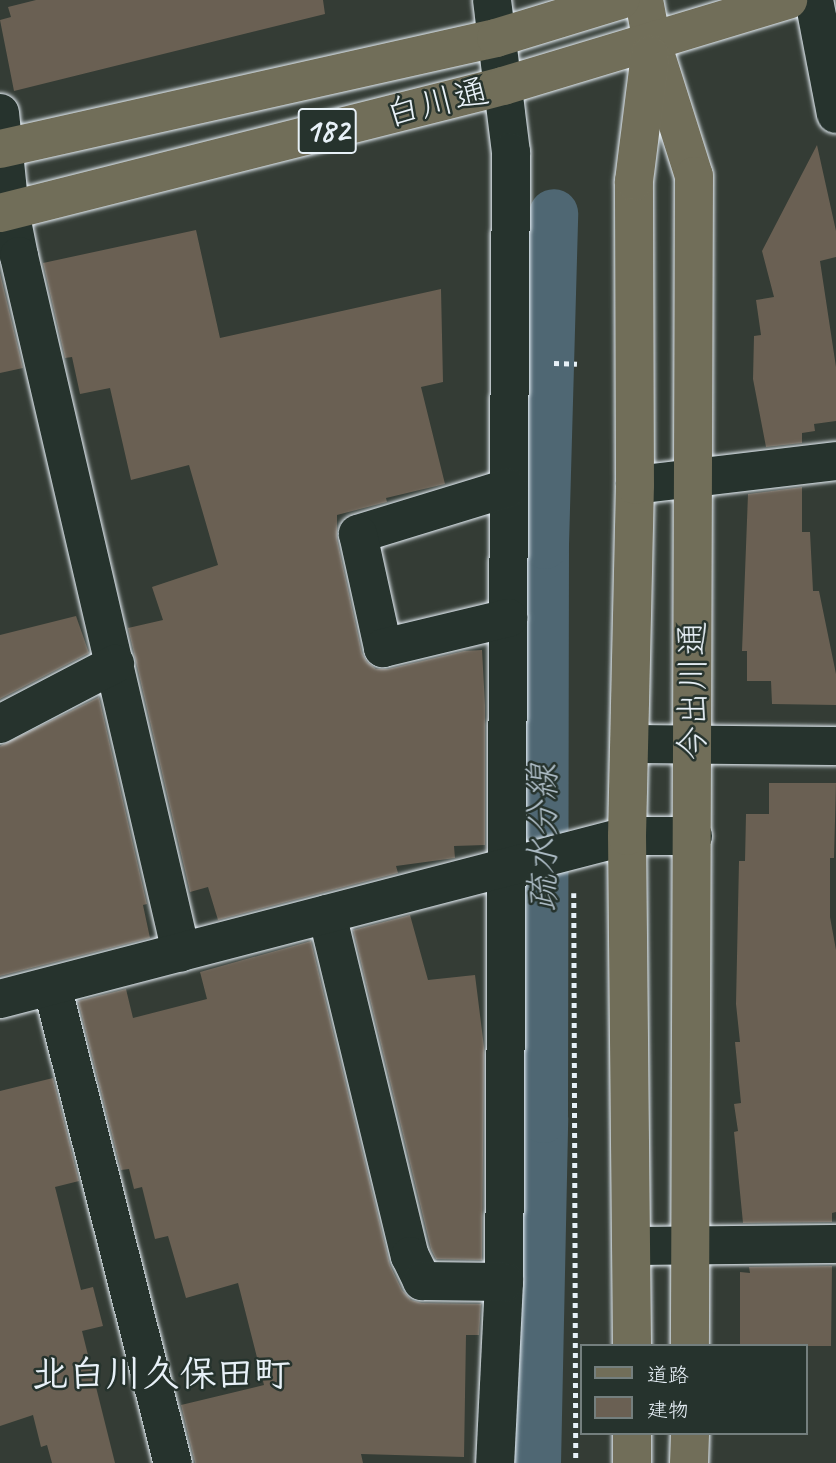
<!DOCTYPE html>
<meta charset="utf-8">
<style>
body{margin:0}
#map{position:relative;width:836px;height:1463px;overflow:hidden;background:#343c35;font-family:Caveat,"Klee One",sans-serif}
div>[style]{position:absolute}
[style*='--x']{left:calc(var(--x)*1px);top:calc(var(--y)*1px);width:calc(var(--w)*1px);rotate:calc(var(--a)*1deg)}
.canal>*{height:49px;margin:-24.5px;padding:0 24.5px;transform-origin:24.5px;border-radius:24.5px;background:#4f6773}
.building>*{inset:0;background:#6a6053}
.path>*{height:4.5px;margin-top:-2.25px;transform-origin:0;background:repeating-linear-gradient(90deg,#e8f1f8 0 5px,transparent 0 10px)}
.roads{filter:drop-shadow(0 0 2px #e8f1f8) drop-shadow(0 0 2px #e8f1f8)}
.minor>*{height:38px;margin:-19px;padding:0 19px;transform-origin:19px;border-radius:19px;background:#26332d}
.major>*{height:38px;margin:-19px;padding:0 19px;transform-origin:19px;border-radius:19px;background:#716e59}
span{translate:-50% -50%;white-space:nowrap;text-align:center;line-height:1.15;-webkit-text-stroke:5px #26332d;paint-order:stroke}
.shield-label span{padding:2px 5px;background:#26332d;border:2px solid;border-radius:5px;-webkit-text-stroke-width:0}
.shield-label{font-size:33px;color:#e8f1f8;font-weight:700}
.street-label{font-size:35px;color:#e8f1f8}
.water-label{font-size:37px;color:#abbac3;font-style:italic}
.neighbourhood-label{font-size:37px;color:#e8f1f8;font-weight:700}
.legend{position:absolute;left:580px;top:1344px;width:228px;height:91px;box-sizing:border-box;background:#26332d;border:2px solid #747f7e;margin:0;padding:9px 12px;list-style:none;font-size:21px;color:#e8f1f8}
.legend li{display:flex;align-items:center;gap:14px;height:35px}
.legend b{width:35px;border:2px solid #747f7e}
</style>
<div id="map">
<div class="canal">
<i style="--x:536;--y:1463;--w:345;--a:-88.8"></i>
<i style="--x:543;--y:1118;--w:574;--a:-89.9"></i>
<i style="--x:544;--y:544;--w:331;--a:-88.4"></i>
</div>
<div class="building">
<i style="clip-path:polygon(36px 0,323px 0,325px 14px,14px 91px,0 20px,11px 17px,8px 7px)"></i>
<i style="clip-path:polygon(817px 145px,836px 231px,836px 257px,820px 261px,836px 367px,836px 421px,814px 424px,815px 431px,802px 433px,802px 443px,766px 447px,753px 379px,754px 336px,761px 335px,756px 300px,774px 297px,762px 251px)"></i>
<i style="clip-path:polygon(196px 230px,220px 338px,441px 289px,443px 382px,421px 387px,445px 484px,386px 498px,387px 502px,337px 515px,337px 539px,362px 653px,367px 662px,376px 669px,388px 669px,464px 651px,482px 650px,485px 705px,485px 845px,454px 846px,455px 858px,396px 866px,398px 873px,218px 920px,208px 887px,190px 892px,128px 628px,163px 620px,152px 587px,218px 565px,189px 465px,131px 480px,110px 388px,80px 394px,72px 357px,65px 358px,43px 263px)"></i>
<i style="clip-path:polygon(0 273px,23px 368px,0 373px)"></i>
<i style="clip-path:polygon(802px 487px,802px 532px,810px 532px,813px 591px,819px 591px,836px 674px,836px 705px,772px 704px,771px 681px,747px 681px,747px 651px,742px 651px,748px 494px)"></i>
<i style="clip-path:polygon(76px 616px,89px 653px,0 699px,0 635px)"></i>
<i style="clip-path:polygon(99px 697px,147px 904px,143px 905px,150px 938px,0 976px,0 746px)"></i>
<i style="clip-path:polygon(769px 783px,836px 783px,834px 858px,830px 858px,830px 917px,836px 950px,836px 1212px,832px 1213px,832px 1222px,743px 1223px,734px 1132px,738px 1131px,734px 1104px,741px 1103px,735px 1042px,740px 1042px,736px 1004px,739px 861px,745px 861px,746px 814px,769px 814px)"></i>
<i style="clip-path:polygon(410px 915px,428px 980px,475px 975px,484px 1047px,482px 1260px,436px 1259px,431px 1249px,353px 930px)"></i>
<i style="clip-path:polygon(311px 941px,390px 1265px,402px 1290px,411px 1300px,422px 1303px,481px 1304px,479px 1335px,466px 1335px,464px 1457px,361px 1454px,363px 1463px,195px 1463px,181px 1405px,264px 1385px,238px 1283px,186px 1298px,168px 1236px,155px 1239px,142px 1187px,134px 1189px,129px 1169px,121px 1170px,78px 1001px,126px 989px,133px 1018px,207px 999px,200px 972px)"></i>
<i style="clip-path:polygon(53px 1078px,79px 1181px,55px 1187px,81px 1290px,93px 1287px,103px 1326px,82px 1331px,115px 1463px,52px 1463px,47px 1445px,41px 1447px,33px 1415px,0 1426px,0 1091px)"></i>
<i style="clip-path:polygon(832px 1266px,831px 1346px,740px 1346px,740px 1272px,750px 1273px,749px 1267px)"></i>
</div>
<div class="path">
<i style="--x:554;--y:363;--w:23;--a:2"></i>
<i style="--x:574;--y:893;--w:570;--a:89.8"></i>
</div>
<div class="roads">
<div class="minor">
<i style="--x:492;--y:0;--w:153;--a:82.9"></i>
<i style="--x:511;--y:152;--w:1130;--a:90.35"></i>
<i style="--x:504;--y:1282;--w:181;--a:92.8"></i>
<i style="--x:814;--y:0;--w:116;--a:79.1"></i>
<i style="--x:0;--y:113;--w:99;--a:84.2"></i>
<i style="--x:10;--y:211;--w:46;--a:78.7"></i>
<i style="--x:19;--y:256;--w:715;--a:76.9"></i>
<i style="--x:635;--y:485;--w:202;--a:-6.8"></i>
<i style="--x:508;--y:488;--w:157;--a:163"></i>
<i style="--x:358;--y:534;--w:117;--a:77.6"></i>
<i style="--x:383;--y:648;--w:129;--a:-13.5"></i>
<i style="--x:0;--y:724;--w:130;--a:-27.6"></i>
<i style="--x:631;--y:744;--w:205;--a:0.6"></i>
<i style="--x:327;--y:914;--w:352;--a:76.4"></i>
<i style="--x:410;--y:1256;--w:28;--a:64"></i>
<i style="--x:422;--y:1281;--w:82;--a:0.7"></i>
<i style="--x:52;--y:986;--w:492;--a:75.8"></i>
<i style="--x:0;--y:999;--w:648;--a:-14.57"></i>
<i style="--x:627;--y:836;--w:66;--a:0"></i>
<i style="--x:632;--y:1246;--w:204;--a:-0.6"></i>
</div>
<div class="major">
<i style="--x:644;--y:0;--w:44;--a:79.5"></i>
<i style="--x:652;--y:43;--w:139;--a:72.5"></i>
<i style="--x:694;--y:176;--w:1170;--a:90.2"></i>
<i style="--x:0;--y:149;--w:508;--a:-12.61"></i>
<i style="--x:496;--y:38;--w:130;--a:-17"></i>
<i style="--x:0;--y:213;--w:519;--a:-14.17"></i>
<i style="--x:503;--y:86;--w:298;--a:-16.8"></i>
<i style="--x:632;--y:1346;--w:510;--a:-90.56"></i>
<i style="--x:627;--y:836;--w:351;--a:-88.7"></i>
<i style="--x:635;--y:485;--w:304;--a:-90.2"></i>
<i style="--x:634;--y:181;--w:127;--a:-82.8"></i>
<i style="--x:632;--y:1463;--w:30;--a:-90"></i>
<i style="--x:689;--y:1463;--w:30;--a:-88"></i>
</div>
</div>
<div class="shield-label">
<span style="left:327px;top:131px">182</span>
</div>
<div class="street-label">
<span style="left:437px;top:103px;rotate:-14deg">白川通</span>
<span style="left:693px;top:691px;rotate:-90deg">今出川通</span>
</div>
<div class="water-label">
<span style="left:543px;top:838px;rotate:-90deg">疏水分線</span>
</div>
<div class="neighbourhood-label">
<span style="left:161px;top:1374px">北白川久保田町</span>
</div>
<ul class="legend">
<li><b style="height:9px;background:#716e59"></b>道路</li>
<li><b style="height:19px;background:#6a6053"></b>建物</li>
</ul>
</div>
